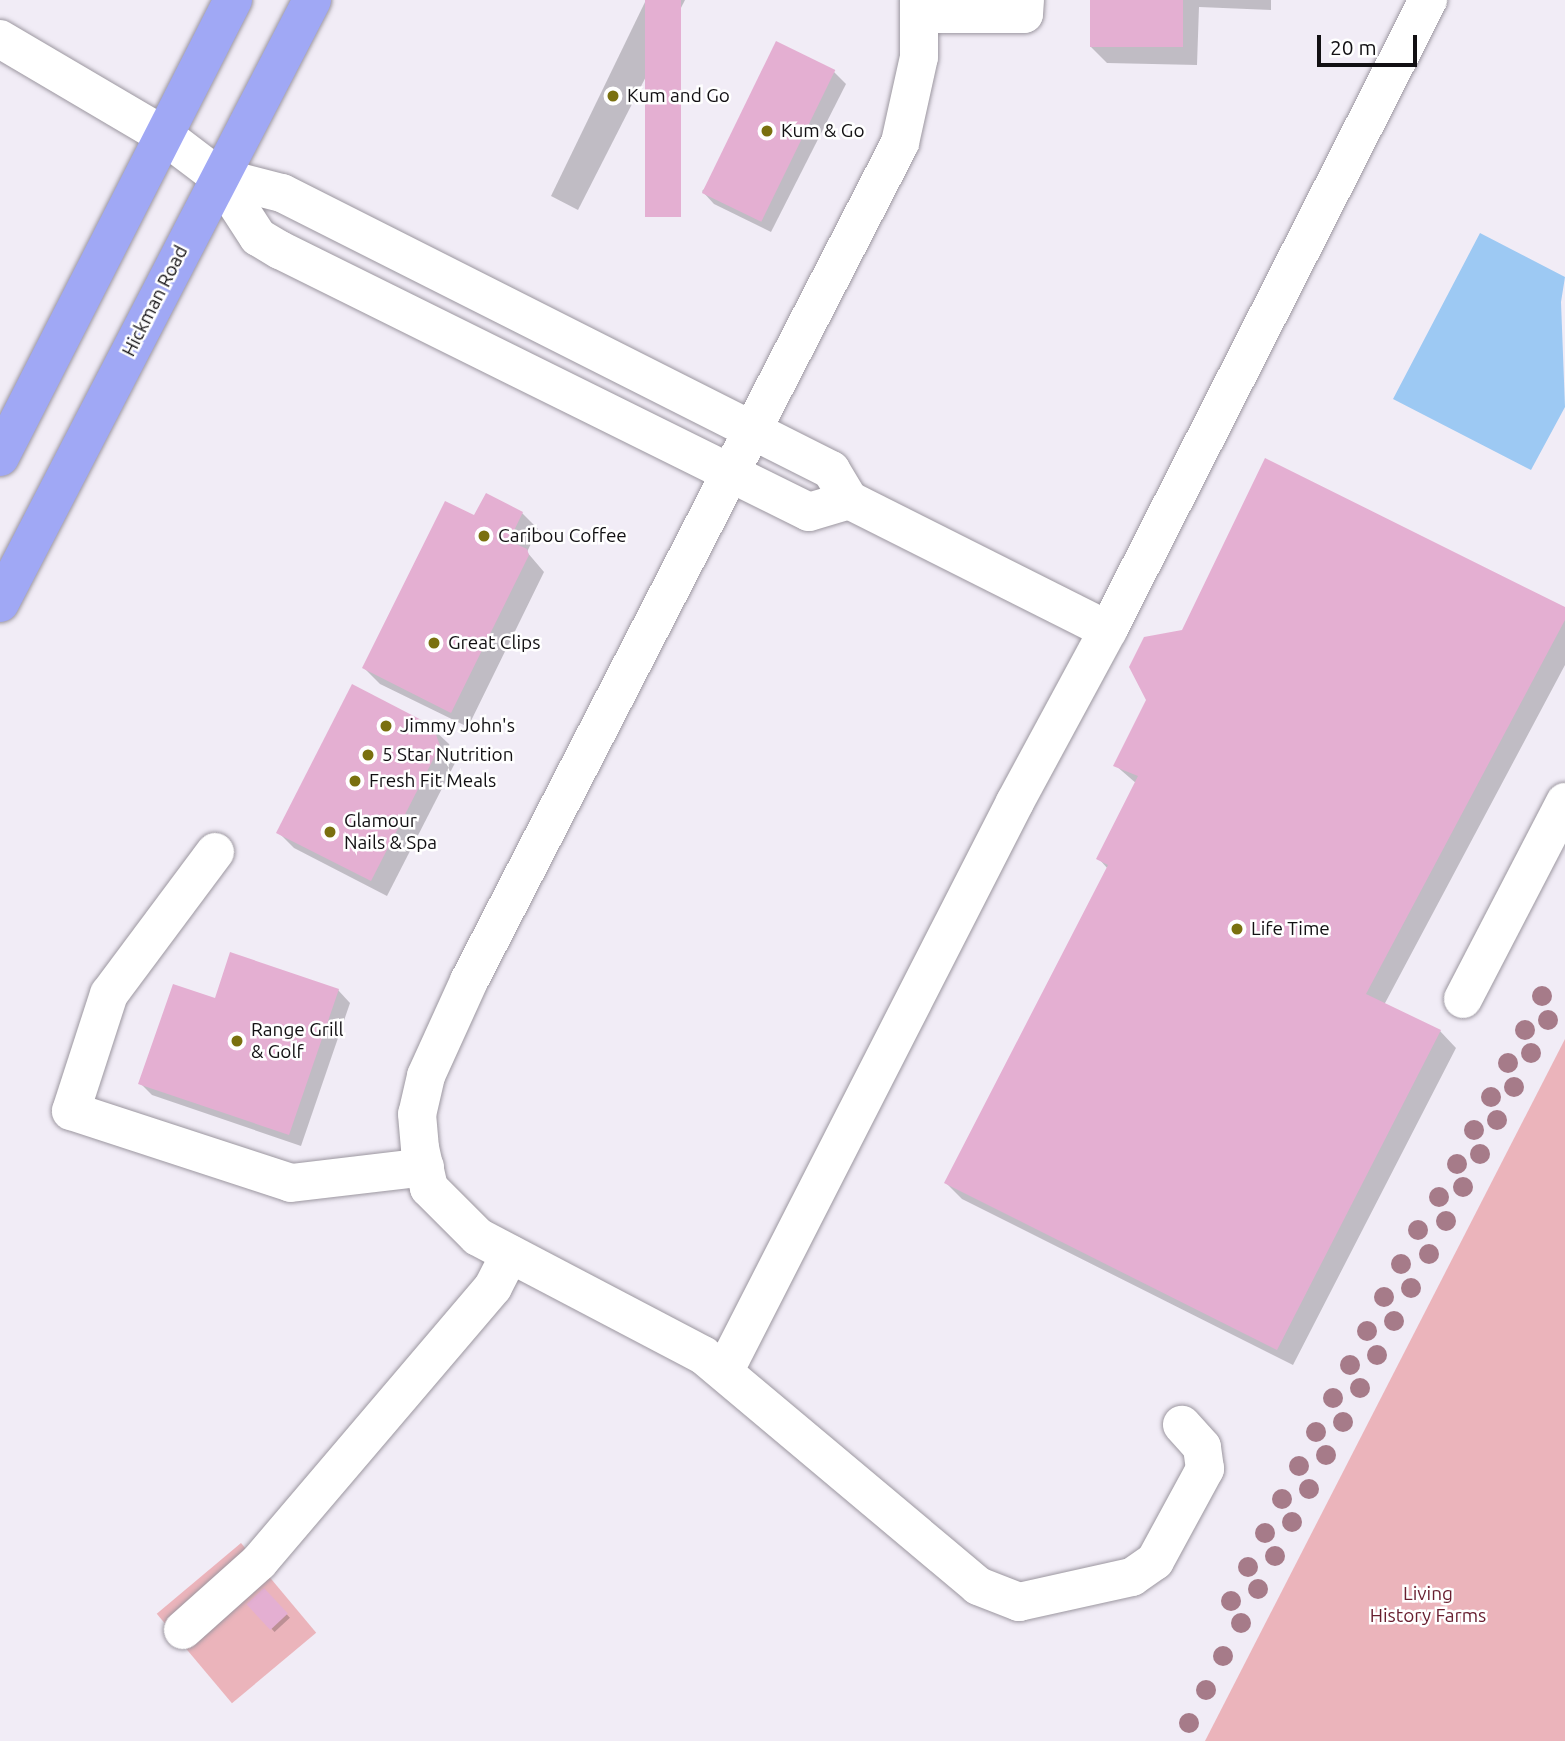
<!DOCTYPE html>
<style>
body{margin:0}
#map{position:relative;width:1565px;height:1741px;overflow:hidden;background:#f1ecf6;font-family:Ubuntu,sans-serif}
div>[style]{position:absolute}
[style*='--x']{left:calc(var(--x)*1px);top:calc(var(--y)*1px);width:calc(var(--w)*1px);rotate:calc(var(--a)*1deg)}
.green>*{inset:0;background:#ebb4bb;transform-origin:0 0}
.water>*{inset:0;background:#9dc9f3}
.shadow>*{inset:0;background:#0003;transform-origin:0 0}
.building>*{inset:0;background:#e4afd2;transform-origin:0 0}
.roads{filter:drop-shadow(0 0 2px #9c97a0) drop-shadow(0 0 2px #9c97a0)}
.minor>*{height:38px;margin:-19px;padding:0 19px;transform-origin:19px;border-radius:19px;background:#fff}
.highway>*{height:38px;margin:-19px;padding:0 19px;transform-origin:19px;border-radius:19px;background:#a0a8f5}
.trees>*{width:20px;height:20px;margin:-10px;border-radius:50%;background:#a67b89}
.dots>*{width:19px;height:19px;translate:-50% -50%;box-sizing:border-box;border:4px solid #fff;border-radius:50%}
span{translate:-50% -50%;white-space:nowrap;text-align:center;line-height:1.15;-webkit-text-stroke:5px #fff;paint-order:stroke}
.poi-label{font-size:19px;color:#121013}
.left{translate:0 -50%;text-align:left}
.street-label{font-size:19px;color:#121013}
.park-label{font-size:19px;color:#681e2f}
.scale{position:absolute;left:1317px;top:35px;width:100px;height:32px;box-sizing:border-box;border:4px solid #121013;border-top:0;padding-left:9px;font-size:21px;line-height:24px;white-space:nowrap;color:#121013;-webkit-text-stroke:5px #fff;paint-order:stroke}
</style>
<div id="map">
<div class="green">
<i style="clip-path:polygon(1565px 1039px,1565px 1741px,1205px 1741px)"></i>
<i style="left:241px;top:1543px;width:117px;height:110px;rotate:50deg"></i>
</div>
<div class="water">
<i style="clip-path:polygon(1480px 233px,1565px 277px,1561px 302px,1565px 407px,1531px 470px,1393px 399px)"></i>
</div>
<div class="shadow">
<i style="clip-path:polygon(646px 0,685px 0,578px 210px,551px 196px)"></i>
<i style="clip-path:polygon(1091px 0,1271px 0,1271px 10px,1199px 7px,1197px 65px,1107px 63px,1091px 47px)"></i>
<i style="clip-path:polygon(834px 72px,846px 84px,771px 232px,714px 204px,702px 191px)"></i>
<i style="clip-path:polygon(522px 513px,538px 529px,527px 552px,544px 572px,468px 727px,380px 684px,364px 668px,475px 518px)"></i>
<i style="clip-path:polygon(1565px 608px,1565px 665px,1384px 1005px,1440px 1031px,1456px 1048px,1293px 1365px,962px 1199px,946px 1183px,1108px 869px,1099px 859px,1137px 784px,1115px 765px)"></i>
<i style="clip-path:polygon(432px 728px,449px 744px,455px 763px,387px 896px,294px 848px,278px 832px)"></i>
<i style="clip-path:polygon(338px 990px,350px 1003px,301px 1146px,152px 1095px,140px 1083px,216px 1000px)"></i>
<i style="left:264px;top:1590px;width:38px;height:21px;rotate:47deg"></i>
</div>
<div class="building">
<i style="left:645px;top:0;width:36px;height:217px"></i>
<i style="left:1090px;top:0;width:93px;height:47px"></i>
<i style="left:776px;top:41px;width:66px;height:169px;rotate:26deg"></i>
<i style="clip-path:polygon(1265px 458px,1565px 607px,1565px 620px,1366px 994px,1441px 1030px,1277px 1350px,944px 1183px,1108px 865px,1096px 859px,1138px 776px,1113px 766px,1146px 700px,1129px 667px,1144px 637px,1182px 630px)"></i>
<i style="clip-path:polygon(486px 493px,523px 512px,509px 541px,527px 549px,529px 555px,451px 713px,362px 668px,445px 501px,474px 515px)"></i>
<i style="clip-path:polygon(352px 684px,433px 726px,440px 746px,371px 881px,276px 833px)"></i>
<i style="clip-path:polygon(230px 952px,339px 989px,289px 1135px,138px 1084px,173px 984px,215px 998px)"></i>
<i style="left:264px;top:1588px;width:35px;height:24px;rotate:47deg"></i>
</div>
<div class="roads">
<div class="minor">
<i style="--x:919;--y:0;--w:57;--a:90"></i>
<i style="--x:919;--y:57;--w:88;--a:102.5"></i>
<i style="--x:900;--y:143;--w:942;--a:117.22"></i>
<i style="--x:469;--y:981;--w:104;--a:114.4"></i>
<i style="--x:426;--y:1076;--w:39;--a:103"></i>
<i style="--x:417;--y:1114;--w:34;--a:85"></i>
<i style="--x:420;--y:1148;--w:41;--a:77.3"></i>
<i style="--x:429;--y:1188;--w:69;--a:45"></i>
<i style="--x:478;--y:1237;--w:254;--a:27.7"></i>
<i style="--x:703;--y:1355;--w:359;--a:40"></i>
<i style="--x:978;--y:1586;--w:44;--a:21.3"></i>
<i style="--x:1019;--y:1602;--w:116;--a:-12.5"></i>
<i style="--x:1132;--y:1577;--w:28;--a:-35"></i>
<i style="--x:1155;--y:1561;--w:105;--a:-61.5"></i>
<i style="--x:1205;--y:1469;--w:22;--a:-98"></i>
<i style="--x:1202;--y:1447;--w:30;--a:-132"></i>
<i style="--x:919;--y:14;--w:105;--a:0"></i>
<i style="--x:1024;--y:14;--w:14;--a:-86"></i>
<i style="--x:0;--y:39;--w:191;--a:30.5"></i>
<i style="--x:165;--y:136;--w:68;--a:37.2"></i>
<i style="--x:219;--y:177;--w:72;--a:57"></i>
<i style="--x:258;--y:237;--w:26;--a:31"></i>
<i style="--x:280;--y:250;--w:590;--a:26.35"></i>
<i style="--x:809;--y:512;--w:42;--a:-16.7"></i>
<i style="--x:219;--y:177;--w:65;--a:14.3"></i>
<i style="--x:282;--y:193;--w:615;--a:26.77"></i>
<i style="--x:831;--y:470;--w:35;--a:59"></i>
<i style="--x:849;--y:500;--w:290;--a:26.7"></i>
<i style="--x:215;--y:852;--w:177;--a:126.7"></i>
<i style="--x:109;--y:994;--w:123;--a:108"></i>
<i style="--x:71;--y:1111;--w:231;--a:18.1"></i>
<i style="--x:291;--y:1183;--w:135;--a:-6.8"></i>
<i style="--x:1463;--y:999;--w:222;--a:-62.6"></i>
<i style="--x:725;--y:1370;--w:638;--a:-62.95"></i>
<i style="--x:1015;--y:802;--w:196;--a:-61.6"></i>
<i style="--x:1108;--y:630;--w:707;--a:-63.07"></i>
<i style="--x:183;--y:1630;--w:102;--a:-41.8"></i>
<i style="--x:259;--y:1562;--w:361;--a:-49.6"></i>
<i style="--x:493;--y:1287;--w:37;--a:-63"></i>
</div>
<div class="highway">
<i style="--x:0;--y:457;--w:513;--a:-62.99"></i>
<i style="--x:0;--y:603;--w:679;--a:-62.64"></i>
</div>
</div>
<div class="trees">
<i style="left:1542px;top:996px"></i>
<i style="left:1548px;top:1020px"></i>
<i style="left:1525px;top:1030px"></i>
<i style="left:1531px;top:1053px"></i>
<i style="left:1508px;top:1063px"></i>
<i style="left:1514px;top:1087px"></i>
<i style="left:1491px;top:1097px"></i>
<i style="left:1497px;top:1120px"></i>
<i style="left:1474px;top:1130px"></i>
<i style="left:1480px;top:1154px"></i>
<i style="left:1457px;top:1164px"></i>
<i style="left:1463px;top:1187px"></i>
<i style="left:1439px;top:1197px"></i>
<i style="left:1446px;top:1221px"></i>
<i style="left:1418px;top:1230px"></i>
<i style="left:1429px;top:1254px"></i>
<i style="left:1401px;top:1264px"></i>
<i style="left:1411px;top:1288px"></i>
<i style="left:1384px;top:1297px"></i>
<i style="left:1394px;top:1321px"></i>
<i style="left:1367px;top:1331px"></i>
<i style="left:1377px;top:1355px"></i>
<i style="left:1350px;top:1365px"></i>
<i style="left:1360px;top:1388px"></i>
<i style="left:1333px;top:1398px"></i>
<i style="left:1343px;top:1422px"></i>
<i style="left:1316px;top:1432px"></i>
<i style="left:1326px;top:1455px"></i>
<i style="left:1299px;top:1466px"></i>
<i style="left:1309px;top:1489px"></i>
<i style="left:1282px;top:1499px"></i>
<i style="left:1292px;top:1522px"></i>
<i style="left:1265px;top:1533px"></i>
<i style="left:1275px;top:1556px"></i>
<i style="left:1248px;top:1567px"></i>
<i style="left:1258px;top:1589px"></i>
<i style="left:1231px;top:1601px"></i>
<i style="left:1241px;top:1623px"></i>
<i style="left:1223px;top:1656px"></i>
<i style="left:1206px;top:1690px"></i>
<i style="left:1189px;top:1723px"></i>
</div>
<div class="dots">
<i style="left:613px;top:96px;background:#7a700f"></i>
<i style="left:767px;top:131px;background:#7a700f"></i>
<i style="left:484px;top:536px;background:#7a700f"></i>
<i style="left:434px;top:643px;background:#7a700f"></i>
<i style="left:386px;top:726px;background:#7a700f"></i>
<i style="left:368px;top:755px;background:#7a700f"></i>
<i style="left:355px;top:781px;background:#7a700f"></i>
<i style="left:330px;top:832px;background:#7a700f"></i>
<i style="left:1237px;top:929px;background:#7a700f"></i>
<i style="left:237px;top:1041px;background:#7a700f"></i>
</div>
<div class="poi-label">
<span class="left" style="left:627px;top:96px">Kum and Go</span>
<span class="left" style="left:781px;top:131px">Kum &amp; Go</span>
<span class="left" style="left:498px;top:536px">Caribou Coffee</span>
<span class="left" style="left:448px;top:643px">Great Clips</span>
<span class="left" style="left:400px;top:726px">Jimmy John's</span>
<span class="left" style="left:382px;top:755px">5 Star Nutrition</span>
<span class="left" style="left:369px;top:781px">Fresh Fit Meals</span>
<span class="left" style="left:344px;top:832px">Glamour<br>Nails &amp; Spa</span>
<span class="left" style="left:1251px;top:929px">Life Time</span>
<span class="left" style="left:251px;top:1041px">Range Grill<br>&amp; Golf</span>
</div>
<div class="street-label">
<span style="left:155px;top:301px;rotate:-63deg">Hickman Road</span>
</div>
<div class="park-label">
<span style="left:1428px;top:1605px">Living<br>History Farms</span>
</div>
<div class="scale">20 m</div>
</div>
